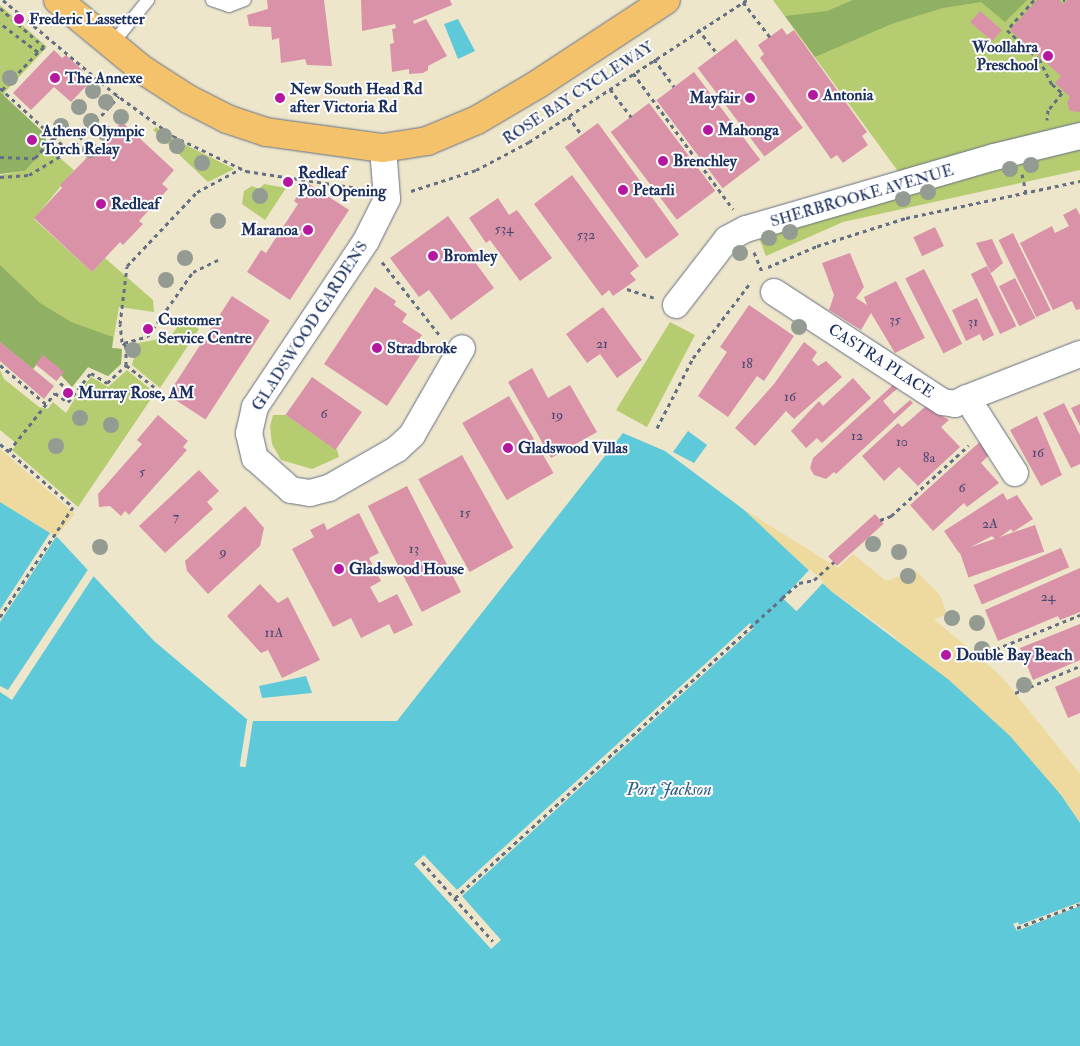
<!DOCTYPE html>
<style>
body{margin:0}
#map{position:relative;width:1080px;height:1046px;overflow:hidden;background:#eee6ca;font-family:"IM FELL Double Pica",serif}
div>[style]{position:absolute}
[style*='--x']{left:calc(var(--x)*1px);top:calc(var(--y)*1px);width:calc(var(--w)*1px);rotate:calc(var(--a)*1deg)}
.green>*{inset:0;background:#b6cc71}
.forest>*{inset:0;background:#90b063}
.sand>*{inset:0;background:#eeda9e}
.water>*{inset:0;background:#5ec9d9}
.pier>*{inset:0;background:#eee6ca;transform-origin:0 0}
.building>*{inset:0;background:#d992a8;transform-origin:0 0}
.path>*{height:3px;margin-top:-1.5px;transform-origin:0;background:repeating-linear-gradient(90deg,#656f84 0 4px,transparent 0 8px)}
.roads{filter:drop-shadow(0 0 1px #656f84) drop-shadow(0 0 1px #656f84)}
.lane>*{height:12px;margin:-6px;padding:0 6px;transform-origin:6px;border-radius:6px;background:#fff}
.street>*{height:26px;margin:-13px;padding:0 13px;transform-origin:13px;border-radius:13px;background:#fff}
.primary>*{height:28px;margin:-14px;padding:0 14px;transform-origin:14px;border-radius:14px;background:#f3c26a}
.trees>*{width:16px;height:16px;margin:-8px;border-radius:50%;background:#949b92}
.dots>*{width:14px;height:14px;translate:-50% -50%;box-sizing:border-box;border:2px solid #fff;border-radius:50%}
span{translate:-50% -50%;white-space:nowrap;text-align:center;line-height:1.15;-webkit-text-stroke:4px #fff;paint-order:stroke}
.number-label{font-size:14px;color:#4a4870}
.number-label span{-webkit-text-stroke-width:0}
.poi-label{font-size:16px;color:#1b2f5e;font-weight:700}
.left{translate:0 -50%;text-align:left}
.right{translate:-100% -50%;text-align:right}
.street-label{font-size:16px;color:#1b2f5e}
.water-label{font-size:18px;color:#2f5d83;font-style:italic}
</style>
<div id="map">
<div class="green">
<i style="clip-path:polygon(773px 0,1080px 0,1080px 123px,900px 174px)"></i>
<i style="clip-path:polygon(0 5px,47px 47px,5px 92px,0 116px)"></i>
<i style="clip-path:polygon(156px 127px,174px 139px,234px 169px,208px 182px,153px 130px)"></i>
<i style="clip-path:polygon(47px 147px,74px 170px,34px 219px,92px 272px,105px 258px,153px 300px,154px 312px,119px 307px,112px 348px,122px 349px,121px 364px,108px 376px,88px 367px,72px 387px,43px 356px,33px 369px,0 342px,0 175px,25px 171px)"></i>
<i style="clip-path:polygon(1080px 147px,1080px 170px,843px 222px,766px 256px,759px 238px,805px 221px)"></i>
<i style="clip-path:polygon(264px 184px,286px 188px,265px 220px,242px 204px,244px 191px,252px 186px,259px 189px)"></i>
<i style="clip-path:polygon(184px 318px,199px 329px,160px 388px,132px 365px,138px 343px,170px 337px)"></i>
<i style="clip-path:polygon(670px 322px,695px 335px,647px 427px,616px 410px)"></i>
<i style="clip-path:polygon(0 370px,4px 379px,39px 407px,48px 409px,53px 402px,66px 413px,79px 392px,85px 396px,90px 390px,84px 386px,91px 377px,108px 387px,127px 370px,149px 388px,153px 396px,78px 507px,12px 450px,17px 444px,0 430px)"></i>
<i style="clip-path:polygon(273px 415px,286px 415px,337px 450px,339px 457px,312px 469px,281px 460px,272px 444px,270px 426px)"></i>
</div>
<div class="forest">
<i style="clip-path:polygon(853px 0,1027px 0,1005px 22px,981px 2px,943px 8px,894px 23px,815px 57px,785px 16px,827px 11px)"></i>
<i style="clip-path:polygon(0 92px,45px 134px,47px 147px,25px 171px,0 174px)"></i>
<i style="clip-path:polygon(0 265px,40px 303px,71px 322px,113px 337px,112px 348px,122px 349px,121px 364px,108px 376px,88px 367px,72px 387px,43px 356px,33px 369px,0 342px)"></i>
</div>
<div class="sand">
<i style="clip-path:polygon(0 449px,75px 514px,56px 537px,0 502px)"></i>
<i style="clip-path:polygon(743px 509px,838px 568px,853px 554px,886px 581px,916px 571px,940px 595px,947px 615px,934px 619px,1002px 677px,1080px 774px,1080px 823px,1061px 795px,889px 632px,831px 591px)"></i>
</div>
<div class="water">
<i style="clip-path:polygon(458px 19px,475px 51px,458px 59px,444px 24px)"></i>
<i style="clip-path:polygon(688px 431px,707px 445px,694px 463px,673px 452px)"></i>
<i style="clip-path:polygon(623px 433px,665px 451px,743px 509px,831px 591px,949px 680px,1010px 736px,1061px 795px,1080px 823px,1080px 1046px,0 1046px,0 502px,58px 538px,154px 641px,249px 721px,397px 721px)"></i>
<i style="clip-path:polygon(306px 676px,312px 693px,262px 698px,259px 686px)"></i>
</div>
<div class="pier">
<i style="clip-path:polygon(50px 533px,56px 537px,0 622px,0 610px)"></i>
<i style="clip-path:polygon(89px 568px,95px 574px,12px 700px,0 692px,0 686px,8px 690px)"></i>
<i style="left:810px;top:569px;width:19px;height:40px;rotate:43deg"></i>
<i style="clip-path:polygon(750px 623px,754px 628px,462px 896px,501px 940px,491px 949px,414px 864px,424px 855px,457px 890px)"></i>
<i style="left:247px;top:720px;width:6px;height:47px;rotate:9deg"></i>
<i style="clip-path:polygon(1080px 902px,1080px 906px,1017px 931px,1013px 924px,1018px 922px,1019px 925px)"></i>
</div>
<div class="building">
<i style="clip-path:polygon(267px 0,324px 0,332px 66px,307px 65px,305px 59px,281px 63px,279px 38px,272px 40px,271px 27px,249px 26px,247px 15px,268px 9px)"></i>
<i style="clip-path:polygon(361px 0,450px 0,452px 5px,413px 21px,414px 24px,426px 19px,447px 56px,428px 66px,428px 70px,423px 73px,409px 74px,409px 69px,392px 72px,390px 44px,394px 43px,392px 29px,396px 28px,395px 24px,362px 31px)"></i>
<i style="clip-path:polygon(1037px 0,1059px 0,1063px 4px,1067px 0,1080px 0,1080px 112px,1070px 111px,1067px 102px,1070px 97px,1055px 83px,1061px 76px,1010px 30px)"></i>
<i style="left:980px;top:11px;width:29px;height:15px;rotate:41deg"></i>
<i style="clip-path:polygon(782px 28px,787px 35px,794px 30px,867px 132px,862px 136px,868px 145px,843px 163px,837px 155px,831px 159px,760px 58px,764px 54px,758px 45px)"></i>
<i style="left:736px;top:39px;width:111px;height:48px;rotate:53deg"></i>
<i style="clip-path:polygon(54px 50px,62px 58px,66px 55px,83px 71px,80px 74px,89px 83px,71px 102px,54px 87px,31px 110px,13px 93px)"></i>
<i style="left:694px;top:72px;width:110px;height:47px;rotate:53deg"></i>
<i style="left:649px;top:103px;width:110px;height:48px;rotate:53deg"></i>
<i style="clip-path:polygon(122px 122px,174px 170px,162px 184px,168px 189px,139px 221px,143px 224px,123px 245px,120px 242px,92px 272px,34px 218px,62px 188px,60px 185px)"></i>
<i style="left:598px;top:123px;width:138px;height:41px;rotate:54deg"></i>
<i style="clip-path:polygon(572px 175px,639px 266px,630px 273px,636px 280px,613px 296px,609px 290px,602px 296px,534px 204px)"></i>
<i style="clip-path:polygon(306px 182px,349px 210px,290px 300px,247px 272px,261px 250px,266px 253px,298px 204px,294px 201px)"></i>
<i style="clip-path:polygon(498px 198px,509px 215px,517px 210px,552px 258px,520px 281px,490px 240px,486px 243px,469px 218px)"></i>
<i style="clip-path:polygon(1076px 208px,1080px 215px,1080px 309px,1076px 310px,1072px 301px,1053px 310px,1020px 243px,1052px 226px,1055px 233px,1069px 226px,1063px 215px)"></i>
<i style="clip-path:polygon(448px 216px,476px 255px,472px 258px,494px 288px,451px 320px,429px 290px,419px 297px,390px 258px)"></i>
<i style="left:935px;top:227px;width:21px;height:24px;rotate:65deg"></i>
<i style="left:1013px;top:233px;width:86px;height:16px;rotate:64deg"></i>
<i style="clip-path:polygon(992px 239px,1003px 263px,991px 273px,976px 243px)"></i>
<i style="clip-path:polygon(850px 253px,864px 287px,856px 298px,867px 305px,864px 297px,896px 281px,925px 338px,895px 353px,871px 313px,861px 330px,829px 310px,834px 295px,822px 263px)"></i>
<i style="left:987px;top:266px;width:67px;height:18px;rotate:64deg"></i>
<i style="left:924px;top:269px;width:84px;height:21px;rotate:63deg"></i>
<i style="left:1015px;top:278px;width:45px;height:18px;rotate:63deg"></i>
<i style="clip-path:polygon(375px 287px,396px 301px,394px 305px,407px 314px,402px 322px,422px 335px,415px 345px,423px 351px,387px 406px,324px 364px)"></i>
<i style="left:232px;top:296px;width:45px;height:118px;rotate:33deg"></i>
<i style="clip-path:polygon(977px 298px,994px 335px,983px 341px,980px 334px,966px 341px,952px 310px)"></i>
<i style="clip-path:polygon(749px 305px,794px 336px,764px 381px,757px 376px,728px 417px,698px 396px,727px 352px,720px 347px)"></i>
<i style="clip-path:polygon(603px 307px,642px 360px,617px 378px,600px 354px,587px 363px,566px 334px)"></i>
<i style="clip-path:polygon(0 342px,54px 386px,44px 399px,0 361px)"></i>
<i style="clip-path:polygon(804px 342px,817px 352px,812px 360px,818px 366px,826px 361px,842px 377px,794px 419px,786px 411px,755px 446px,735px 428px,774px 384px)"></i>
<i style="left:43px;top:355px;width:27px;height:12px;rotate:39deg"></i>
<i style="clip-path:polygon(532px 368px,548px 398px,570px 385px,597px 432px,551px 458px,508px 382px)"></i>
<i style="left:312px;top:377px;width:61px;height:46px;rotate:35deg"></i>
<i style="clip-path:polygon(853px 378px,871px 398px,822px 443px,817px 438px,806px 448px,791px 431px,819px 401px,823px 406px)"></i>
<i style="clip-path:polygon(894px 384px,898px 388px,883px 401px,894px 414px,910px 400px,913px 403px,836px 474px,834px 472px,826px 479px,814px 475px,810px 468px,813px 458px)"></i>
<i style="left:509px;top:396px;width:89px;height:54px;rotate:60deg"></i>
<i style="clip-path:polygon(1064px 403px,1080px 435px,1080px 464px,1071px 468px,1043px 413px)"></i>
<i style="clip-path:polygon(1080px 404px,1080px 426px,1071px 408px)"></i>
<i style="clip-path:polygon(926px 406px,949px 420px,941px 427px,960px 447px,918px 486px,899px 467px,884px 481px,862px 456px,898px 423px,902px 427px)"></i>
<i style="clip-path:polygon(158px 415px,188px 441px,183px 447px,187px 450px,129px 515px,125px 511px,121px 516px,110px 506px,99px 507px,98px 494px,142px 444px,137px 440px)"></i>
<i style="clip-path:polygon(1037px 416px,1062px 475px,1041px 486px,1010px 430px)"></i>
<i style="clip-path:polygon(983px 439px,993px 451px,981px 463px,999px 483px,967px 507px,964px 503px,933px 531px,910px 505px)"></i>
<i style="left:462px;top:455px;width:106px;height:50px;rotate:61deg"></i>
<i style="clip-path:polygon(199px 470px,219px 491px,207px 502px,213px 509px,165px 553px,139px 526px)"></i>
<i style="left:407px;top:486px;width:119px;height:44px;rotate:63deg"></i>
<i style="clip-path:polygon(1003px 493px,1007px 500px,1017px 495px,1033px 519px,1013px 532px,1011px 529px,996px 540px,992px 536px,959px 553px,944px 531px)"></i>
<i style="clip-path:polygon(245px 506px,264px 528px,260px 546px,208px 594px,187px 571px,185px 561px)"></i>
<i style="clip-path:polygon(359px 513px,379px 553px,369px 558px,381px 581px,370px 587px,379px 603px,397px 594px,413px 625px,394px 634px,389px 624px,361px 638px,351px 618px,333px 627px,292px 549px,314px 537px,310px 530px,324px 523px,327px 530px)"></i>
<i style="left:875px;top:514px;width:13px;height:63px;rotate:48deg"></i>
<i style="left:1035px;top:525px;width:28px;height:80px;rotate:71deg"></i>
<i style="left:1061px;top:548px;width:21px;height:95px;rotate:67deg"></i>
<i style="clip-path:polygon(1080px 568px,1080px 612px,1060px 620px,1058px 616px,998px 641px,985px 610px)"></i>
<i style="clip-path:polygon(260px 584px,278px 603px,288px 597px,320px 660px,282px 678px,268px 650px,261px 653px,227px 616px)"></i>
<i style="clip-path:polygon(1080px 624px,1080px 660px,1033px 680px,1020px 648px)"></i>
<i style="clip-path:polygon(1080px 676px,1080px 713px,1068px 718px,1055px 687px)"></i>
</div>
<div class="path">
<i style="--x:3;--y:0;--w:145;--a:40"></i>
<i style="--x:114;--y:93;--w:73;--a:36.1"></i>
<i style="--x:173;--y:136;--w:81;--a:25.6"></i>
<i style="--x:246;--y:171;--w:118;--a:8.7"></i>
<i style="--x:1034;--y:0;--w:40;--a:132"></i>
<i style="--x:1007;--y:30;--w:43;--a:42.2"></i>
<i style="--x:1039;--y:59;--w:28;--a:63"></i>
<i style="--x:1052;--y:84;--w:13;--a:42"></i>
<i style="--x:1062;--y:93;--w:22;--a:129"></i>
<i style="--x:1048;--y:110;--w:10;--a:96"></i>
<i style="--x:1063;--y:0;--w:2;--a:0"></i>
<i style="--x:743;--y:2;--w:44;--a:52.4"></i>
<i style="--x:0;--y:8;--w:59;--a:41.6"></i>
<i style="--x:44;--y:47;--w:8;--a:140"></i>
<i style="--x:38;--y:52;--w:48;--a:-142.7"></i>
<i style="--x:698;--y:29;--w:31;--a:52"></i>
<i style="--x:654;--y:59;--w:34;--a:54"></i>
<i style="--x:633;--y:73;--w:169;--a:53.7"></i>
<i style="--x:0;--y:88;--w:93;--a:42.4"></i>
<i style="--x:69;--y:151;--w:74;--a:-47.7"></i>
<i style="--x:610;--y:89;--w:35;--a:53"></i>
<i style="--x:2;--y:90;--w:52;--a:-46.5"></i>
<i style="--x:568;--y:116;--w:24;--a:54"></i>
<i style="--x:0;--y:157;--w:35;--a:2"></i>
<i style="--x:35;--y:158;--w:28;--a:-48"></i>
<i style="--x:1022;--y:174;--w:19;--a:78"></i>
<i style="--x:0;--y:177;--w:29;--a:-4"></i>
<i style="--x:29;--y:175;--w:47;--a:-31"></i>
<i style="--x:411;--y:191;--w:68;--a:-17.9"></i>
<i style="--x:476;--y:170;--w:60;--a:-27.8"></i>
<i style="--x:529;--y:142;--w:260;--a:-33.1"></i>
<i style="--x:754;--y:252;--w:22;--a:68"></i>
<i style="--x:382;--y:262;--w:95;--a:51.8"></i>
<i style="--x:768;--y:267;--w:53;--a:-23.2"></i>
<i style="--x:817;--y:246;--w:93;--a:-17.5"></i>
<i style="--x:906;--y:218;--w:178;--a:-12"></i>
<i style="--x:627;--y:289;--w:28;--a:18"></i>
<i style="--x:124;--y:343;--w:25;--a:-16"></i>
<i style="--x:148;--y:336;--w:78;--a:-54.9"></i>
<i style="--x:193;--y:272;--w:28;--a:-26"></i>
<i style="--x:0;--y:365;--w:60;--a:40.3"></i>
<i style="--x:126;--y:365;--w:36;--a:38"></i>
<i style="--x:60;--y:383;--w:19;--a:36"></i>
<i style="--x:80;--y:387;--w:9;--a:41"></i>
<i style="--x:657;--y:428;--w:79;--a:-62.8"></i>
<i style="--x:693;--y:358;--w:96;--a:-52.7"></i>
<i style="--x:0;--y:444;--w:96;--a:40.8"></i>
<i style="--x:73;--y:507;--w:132;--a:123.6"></i>
<i style="--x:9;--y:451;--w:74;--a:-51.6"></i>
<i style="--x:55;--y:393;--w:16;--a:35"></i>
<i style="--x:68;--y:402;--w:37;--a:-52"></i>
<i style="--x:91;--y:373;--w:19;--a:32"></i>
<i style="--x:107;--y:383;--w:26;--a:-43"></i>
<i style="--x:126;--y:365;--w:19;--a:-90"></i>
<i style="--x:126;--y:346;--w:6;--a:-135"></i>
<i style="--x:122;--y:342;--w:18;--a:-96"></i>
<i style="--x:120;--y:324;--w:58;--a:-83.1"></i>
<i style="--x:127;--y:266;--w:102;--a:-46.6"></i>
<i style="--x:197;--y:192;--w:51;--a:-28.1"></i>
<i style="--x:880;--y:520;--w:12;--a:-20"></i>
<i style="--x:891;--y:516;--w:105;--a:-42.3"></i>
<i style="--x:981;--y:655;--w:107;--a:-22"></i>
<i style="--x:1015;--y:693;--w:70;--a:-22.6"></i>
<i style="--x:422;--y:862;--w:106;--a:48.1"></i>
<i style="--x:455;--y:898;--w:444;--a:-42.5"></i>
<i style="--x:782;--y:598;--w:23;--a:-41"></i>
<i style="--x:799;--y:583;--w:15;--a:-11"></i>
<i style="--x:814;--y:580;--w:27;--a:-42"></i>
<i style="--x:1017;--y:928;--w:67;--a:-20.9"></i>
</div>
<div class="roads">
<div class="lane">
<i style="--x:212;--y:0;--w:18;--a:19"></i>
<i style="--x:229;--y:6;--w:17;--a:-21"></i>
<i style="--x:112;--y:44;--w:57;--a:-50.7"></i>
</div>
<div class="street">
<i style="--x:383;--y:148;--w:51;--a:85.5"></i>
<i style="--x:387;--y:199;--w:47;--a:116.6"></i>
<i style="--x:366;--y:241;--w:200;--a:123.8"></i>
<i style="--x:255;--y:407;--w:27;--a:103"></i>
<i style="--x:249;--y:433;--w:26;--a:77"></i>
<i style="--x:255;--y:458;--w:48;--a:41.6"></i>
<i style="--x:291;--y:490;--w:19;--a:9"></i>
<i style="--x:310;--y:493;--w:20;--a:-15"></i>
<i style="--x:329;--y:488;--w:78;--a:-29.8"></i>
<i style="--x:397;--y:449;--w:21;--a:-43"></i>
<i style="--x:412;--y:435;--w:100;--a:-60.1"></i>
<i style="--x:774;--y:292;--w:202;--a:33.1"></i>
<i style="--x:943;--y:402;--w:12;--a:9"></i>
<i style="--x:955;--y:404;--w:13;--a:-27"></i>
<i style="--x:967;--y:398;--w:89;--a:57.4"></i>
<i style="--x:676;--y:305;--w:83;--a:-52.3"></i>
<i style="--x:727;--y:239;--w:21;--a:-28"></i>
<i style="--x:746;--y:229;--w:258;--a:-16.2"></i>
<i style="--x:994;--y:157;--w:89;--a:-13.7"></i>
<i style="--x:967;--y:398;--w:121;--a:-21.3"></i>
</div>
<div class="primary">
<i style="--x:58;--y:0;--w:110;--a:39.5"></i>
<i style="--x:143;--y:70;--w:54;--a:32.8"></i>
<i style="--x:188;--y:99;--w:44;--a:27.1"></i>
<i style="--x:227;--y:119;--w:41;--a:18.4"></i>
<i style="--x:266;--y:132;--w:118;--a:7.8"></i>
<i style="--x:383;--y:148;--w:45;--a:-9"></i>
<i style="--x:427;--y:141;--w:54;--a:-22.8"></i>
<i style="--x:477;--y:120;--w:71;--a:-30.5"></i>
<i style="--x:538;--y:84;--w:153;--a:-33.3"></i>
</div>
</div>
<div class="trees">
<i style="left:10px;top:78px"></i>
<i style="left:93px;top:91px"></i>
<i style="left:106px;top:102px"></i>
<i style="left:79px;top:107px"></i>
<i style="left:121px;top:117px"></i>
<i style="left:91px;top:121px"></i>
<i style="left:61px;top:126px"></i>
<i style="left:105px;top:133px"></i>
<i style="left:164px;top:136px"></i>
<i style="left:177px;top:146px"></i>
<i style="left:90px;top:150px"></i>
<i style="left:202px;top:163px"></i>
<i style="left:1031px;top:165px"></i>
<i style="left:1010px;top:169px"></i>
<i style="left:928px;top:192px"></i>
<i style="left:260px;top:196px"></i>
<i style="left:903px;top:199px"></i>
<i style="left:218px;top:221px"></i>
<i style="left:790px;top:232px"></i>
<i style="left:769px;top:238px"></i>
<i style="left:740px;top:253px"></i>
<i style="left:185px;top:258px"></i>
<i style="left:166px;top:280px"></i>
<i style="left:799px;top:327px"></i>
<i style="left:133px;top:350px"></i>
<i style="left:80px;top:418px"></i>
<i style="left:111px;top:425px"></i>
<i style="left:56px;top:446px"></i>
<i style="left:873px;top:544px"></i>
<i style="left:100px;top:547px"></i>
<i style="left:899px;top:552px"></i>
<i style="left:908px;top:576px"></i>
<i style="left:952px;top:618px"></i>
<i style="left:977px;top:623px"></i>
<i style="left:982px;top:649px"></i>
<i style="left:1024px;top:685px"></i>
</div>
<div class="dots">
<i style="left:19px;top:19px;background:#b5179e"></i>
<i style="left:1048px;top:56px;background:#b5179e"></i>
<i style="left:55px;top:78px;background:#b5179e"></i>
<i style="left:813px;top:95px;background:#b5179e"></i>
<i style="left:280px;top:98px;background:#b5179e"></i>
<i style="left:750px;top:98px;background:#b5179e"></i>
<i style="left:708px;top:130px;background:#b5179e"></i>
<i style="left:32px;top:140px;background:#b5179e"></i>
<i style="left:663px;top:161px;background:#b5179e"></i>
<i style="left:288px;top:182px;background:#b5179e"></i>
<i style="left:623px;top:190px;background:#b5179e"></i>
<i style="left:101px;top:204px;background:#b5179e"></i>
<i style="left:308px;top:230px;background:#b5179e"></i>
<i style="left:433px;top:256px;background:#b5179e"></i>
<i style="left:148px;top:329px;background:#b5179e"></i>
<i style="left:377px;top:348px;background:#b5179e"></i>
<i style="left:68px;top:393px;background:#b5179e"></i>
<i style="left:508px;top:448px;background:#b5179e"></i>
<i style="left:339px;top:569px;background:#b5179e"></i>
<i style="left:946px;top:655px;background:#b5179e"></i>
</div>
<div class="number-label">
<span style="left:504px;top:229px">534</span>
<span style="left:586px;top:235px">532</span>
<span style="left:895px;top:320px">35</span>
<span style="left:973px;top:322px">31</span>
<span style="left:602px;top:344px">21</span>
<span style="left:747px;top:364px">18</span>
<span style="left:790px;top:397px">16</span>
<span style="left:324px;top:414px">6</span>
<span style="left:557px;top:415px">19</span>
<span style="left:857px;top:436px">12</span>
<span style="left:902px;top:442px">10</span>
<span style="left:1038px;top:453px">16</span>
<span style="left:929px;top:458px">8a</span>
<span style="left:142px;top:472px">5</span>
<span style="left:962px;top:488px">6</span>
<span style="left:465px;top:513px">15</span>
<span style="left:176px;top:517px">7</span>
<span style="left:990px;top:524px">2A</span>
<span style="left:414px;top:549px">13</span>
<span style="left:223px;top:552px">9</span>
<span style="left:1048px;top:597px">24</span>
<span style="left:274px;top:633px">11A</span>
</div>
<div class="poi-label">
<span class="left" style="left:29px;top:19px">Frederic Lassetter</span>
<span class="right" style="left:1038px;top:56px">Woollahra<br>Preschool</span>
<span class="left" style="left:65px;top:78px">The Annexe</span>
<span class="left" style="left:290px;top:98px">New South Head Rd<br>after Victoria Rd</span>
<span class="left" style="left:823px;top:95px">Antonia</span>
<span class="right" style="left:740px;top:98px">Mayfair</span>
<span class="left" style="left:718px;top:130px">Mahonga</span>
<span class="left" style="left:42px;top:140px">Athens Olympic<br>Torch Relay</span>
<span class="left" style="left:673px;top:161px">Brenchley</span>
<span class="left" style="left:298px;top:182px">Redleaf<br>Pool Opening</span>
<span class="left" style="left:633px;top:190px">Petarli</span>
<span class="left" style="left:111px;top:204px">Redleaf</span>
<span class="right" style="left:298px;top:230px">Maranoa</span>
<span class="left" style="left:443px;top:256px">Bromley</span>
<span class="left" style="left:158px;top:329px">Customer<br>Service Centre</span>
<span class="left" style="left:387px;top:348px">Stradbroke</span>
<span class="left" style="left:78px;top:393px">Murray Rose, AM</span>
<span class="left" style="left:518px;top:448px">Gladswood Villas</span>
<span class="left" style="left:349px;top:569px">Gladswood House</span>
<span class="left" style="left:956px;top:655px">Double Bay Beach</span>
</div>
<div class="street-label">
<span style="left:578px;top:93px;rotate:-33deg">ROSE BAY CYCLEWAY</span>
<span style="left:862px;top:196px;rotate:-16deg">SHERBROOKE AVENUE</span>
<span style="left:310px;top:326px;rotate:-57deg">GLADSWOOD GARDENS</span>
<span style="left:881px;top:361px;rotate:33deg">CASTRA PLACE</span>
</div>
<div class="water-label">
<span style="left:669px;top:790px">Port Jackson</span>
</div>
</div>
